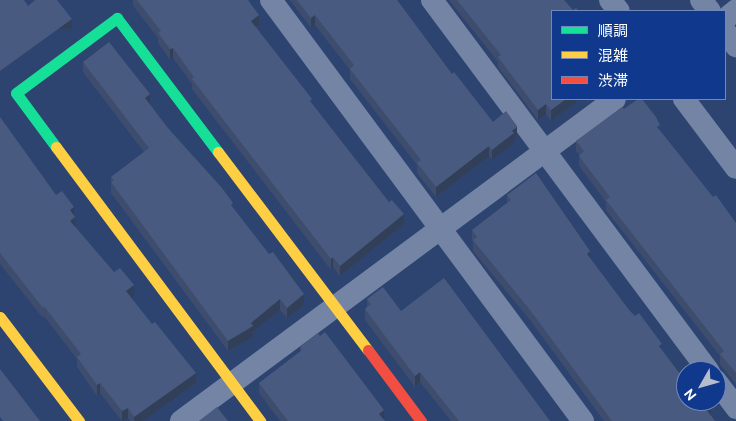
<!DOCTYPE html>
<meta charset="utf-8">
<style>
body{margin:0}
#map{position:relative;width:736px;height:421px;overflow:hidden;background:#2d4370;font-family:Ubuntu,"Noto Sans JP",sans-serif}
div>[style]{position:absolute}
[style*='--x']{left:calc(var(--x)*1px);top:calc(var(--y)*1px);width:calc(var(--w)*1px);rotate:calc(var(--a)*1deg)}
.street>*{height:22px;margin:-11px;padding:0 11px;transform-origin:11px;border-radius:11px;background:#7484a4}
.fast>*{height:11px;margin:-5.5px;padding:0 5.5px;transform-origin:5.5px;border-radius:5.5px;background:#16e098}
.slow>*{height:11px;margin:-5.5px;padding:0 5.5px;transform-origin:5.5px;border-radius:5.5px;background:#ffcf43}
.jam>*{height:11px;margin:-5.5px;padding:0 5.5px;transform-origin:5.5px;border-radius:5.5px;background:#f24e42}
.wall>*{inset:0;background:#3e4d6d}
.shaded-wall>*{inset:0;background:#323f59;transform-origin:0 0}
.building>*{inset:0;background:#485a7f}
span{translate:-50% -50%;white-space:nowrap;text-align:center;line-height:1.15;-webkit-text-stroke:4.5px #10398d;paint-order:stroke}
.legend{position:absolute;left:551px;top:10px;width:175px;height:90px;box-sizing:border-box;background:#10398d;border:1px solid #7088bb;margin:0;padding:6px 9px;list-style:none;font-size:15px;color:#fff}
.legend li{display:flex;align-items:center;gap:10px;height:25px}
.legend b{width:25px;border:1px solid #7088bb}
.north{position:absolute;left:676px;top:361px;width:50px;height:50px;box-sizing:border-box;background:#10398d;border:1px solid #7088bb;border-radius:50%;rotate:232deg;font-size:14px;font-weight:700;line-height:20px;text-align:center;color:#fff}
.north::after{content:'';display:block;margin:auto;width:18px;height:22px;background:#b6bdcd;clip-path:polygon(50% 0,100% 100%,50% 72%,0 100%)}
</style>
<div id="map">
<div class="street">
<i style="--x:271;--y:0;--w:524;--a:53.46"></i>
<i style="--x:432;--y:0;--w:463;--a:53.3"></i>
<i style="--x:610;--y:0;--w:14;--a:51"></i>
<i style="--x:701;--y:0;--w:14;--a:51"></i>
<i style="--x:725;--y:19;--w:14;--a:-39"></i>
<i style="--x:725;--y:31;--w:19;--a:54"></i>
<i style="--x:684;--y:99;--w:86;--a:53"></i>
<i style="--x:716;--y:381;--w:34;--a:53"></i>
<i style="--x:181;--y:421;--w:540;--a:-36.57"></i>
</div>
<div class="fast">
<i style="--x:56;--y:147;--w:67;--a:-126.5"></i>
<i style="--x:16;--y:93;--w:126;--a:-36.6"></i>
<i style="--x:117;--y:18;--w:168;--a:53"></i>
</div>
<div class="slow">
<i style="--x:56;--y:147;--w:342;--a:53.3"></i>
<i style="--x:218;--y:152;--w:248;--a:52.9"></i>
<i style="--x:0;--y:317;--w:131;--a:52.8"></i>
</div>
<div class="jam">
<i style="--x:368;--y:350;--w:89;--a:53.3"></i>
</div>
<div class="wall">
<i style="clip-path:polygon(133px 0,248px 0,259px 25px,256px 28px,312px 104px,404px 224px,340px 276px,333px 267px,331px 270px,192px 89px,192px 84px,173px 58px,170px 60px,158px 43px,158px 38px,133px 6px)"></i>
<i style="clip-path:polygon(290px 0,397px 0,452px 74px,493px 122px,517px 136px,514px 139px,514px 143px,492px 160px,489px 156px,436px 197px,417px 173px,417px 165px,350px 79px,350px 70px,315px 25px,311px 28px)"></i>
<i style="clip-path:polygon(449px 0,564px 0,552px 99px,580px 99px,551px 121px,546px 114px,538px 120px,498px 67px,498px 62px)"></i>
<i style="clip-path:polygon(83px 62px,150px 104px,167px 127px,233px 208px,304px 305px,287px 318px,280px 310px,253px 332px,253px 337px,228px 351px,111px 193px,111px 177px,144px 152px,83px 72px)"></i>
<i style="clip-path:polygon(624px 109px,660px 130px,713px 197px,736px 223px,736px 384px,720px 364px,720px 356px,606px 210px,606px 202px,579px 166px,579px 155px,576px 151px,576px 141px)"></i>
<i style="clip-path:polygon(0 117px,56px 195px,74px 216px,75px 226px,134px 296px,131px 298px,196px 383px,143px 421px,130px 421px,128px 418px,122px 421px,100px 393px,97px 396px,77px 367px,77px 359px,44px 316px,43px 318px,0 264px)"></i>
<i style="clip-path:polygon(507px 195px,590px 258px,629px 310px,662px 351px,686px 401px,711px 413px,710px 414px,715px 421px,604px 421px,530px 320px,473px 251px,473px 242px,472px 240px,472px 230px,507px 203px)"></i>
<i style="clip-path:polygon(367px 299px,401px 311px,550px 421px,451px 421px,420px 382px,415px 387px,365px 320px,365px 309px,367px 307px)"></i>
<i style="clip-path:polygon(300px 347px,384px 420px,385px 421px,280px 421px,259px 393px,259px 383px,300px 352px)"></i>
</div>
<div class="shaded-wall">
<i style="clip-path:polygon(259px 15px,259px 25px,251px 31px,251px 21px)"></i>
<i style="clip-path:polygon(315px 15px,315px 25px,311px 28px,311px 18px)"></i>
<i style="left:72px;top:19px;width:10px;height:89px;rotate:90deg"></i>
<i style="clip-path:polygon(173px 48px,173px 58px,170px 60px,170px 49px)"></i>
<i style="clip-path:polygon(150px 94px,150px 104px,145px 108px,145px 98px)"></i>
<i style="clip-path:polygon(566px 99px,580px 99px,551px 121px,551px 110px)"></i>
<i style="clip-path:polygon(546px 104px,546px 114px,538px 120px,538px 110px)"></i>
<i style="clip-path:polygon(517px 126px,517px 136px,514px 139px,514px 143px,492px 160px,492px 150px,512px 131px)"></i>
<i style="clip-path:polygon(489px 146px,489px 156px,436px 197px,436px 187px)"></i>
<i style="clip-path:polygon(74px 207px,74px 217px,70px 210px)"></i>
<i style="clip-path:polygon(404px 214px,404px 224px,340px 276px,340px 266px)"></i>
<i style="clip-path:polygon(75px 217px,75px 227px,70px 221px)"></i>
<i style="clip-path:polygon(590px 251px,590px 261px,587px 254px)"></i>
<i style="clip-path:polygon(333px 257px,333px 267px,331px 270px,331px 259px)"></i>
<i style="clip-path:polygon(134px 285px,134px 296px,126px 301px,126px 291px)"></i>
<i style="clip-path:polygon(304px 294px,304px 305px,287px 318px,287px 308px)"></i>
<i style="clip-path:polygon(280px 299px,280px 310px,253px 332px,253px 337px,228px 351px,228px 341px)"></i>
<i style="clip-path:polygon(662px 344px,662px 354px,659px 346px)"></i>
<i style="clip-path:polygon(420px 372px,420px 382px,415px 387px,415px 376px)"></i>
<i style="clip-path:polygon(196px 373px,196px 383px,143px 421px,134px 421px,134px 417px)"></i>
<i style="clip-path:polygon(100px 383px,100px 393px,97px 396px,97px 385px)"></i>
<i style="clip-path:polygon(711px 403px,711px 413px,705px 418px,705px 408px)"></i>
<i style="clip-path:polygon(128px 408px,128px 418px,122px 421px,122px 411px)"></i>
<i style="clip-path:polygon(384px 410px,384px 420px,379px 414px)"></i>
</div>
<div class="building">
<i style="clip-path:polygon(0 0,24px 0,28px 6px,35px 0,57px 0,72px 19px,0 71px)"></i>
<i style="clip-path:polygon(137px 0,248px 0,259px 15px,251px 21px,312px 99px,310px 101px,389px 202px,392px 200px,404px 214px,340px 266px,333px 257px,331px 259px,192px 79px,194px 77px,173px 48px,170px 49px,158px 33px,161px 31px)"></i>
<i style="clip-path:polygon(297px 0,397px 0,452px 74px,454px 72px,493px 122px,506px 111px,517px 126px,512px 131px,514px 133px,492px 150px,489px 146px,436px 187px,417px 163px,421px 160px,350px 69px,354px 65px,315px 15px,311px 18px)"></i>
<i style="clip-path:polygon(457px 0,564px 0,573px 10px,576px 8px,579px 11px,552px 11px,552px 99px,566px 99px,551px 110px,546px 104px,538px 110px,498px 57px,501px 55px)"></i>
<i style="clip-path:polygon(109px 42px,150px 94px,145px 98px,167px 127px,222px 188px,233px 203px,231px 205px,269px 254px,273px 252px,304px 294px,287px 308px,280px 299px,251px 323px,253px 326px,228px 341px,111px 182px,114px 180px,111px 177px,149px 148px,83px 62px)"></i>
<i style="clip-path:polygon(638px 99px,642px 99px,656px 117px,660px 125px,657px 127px,713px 197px,716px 195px,736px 223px,736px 373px,720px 354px,724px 351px,606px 200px,610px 197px,579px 156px,584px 151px,576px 141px,622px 107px,624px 109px)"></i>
<i style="clip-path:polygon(0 117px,56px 195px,62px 191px,74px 207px,70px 210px,75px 217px,70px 221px,114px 272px,120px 268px,134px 285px,126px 291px,152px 324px,155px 322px,196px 373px,134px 417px,128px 408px,122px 411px,100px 383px,97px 385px,77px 357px,81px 354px,44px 306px,43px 308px,0 253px)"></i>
<i style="clip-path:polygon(536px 173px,590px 251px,587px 254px,629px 310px,635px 316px,639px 313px,662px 344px,659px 346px,686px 382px,686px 401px,710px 401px,711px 403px,705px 408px,715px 421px,612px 421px,530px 310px,473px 240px,477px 237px,472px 230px,511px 200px,507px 195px)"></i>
<i style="clip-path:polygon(444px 278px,550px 421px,459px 421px,420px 372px,415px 376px,365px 309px,371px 304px,367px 299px,383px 287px,401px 311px)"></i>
<i style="clip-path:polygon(325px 332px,384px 410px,379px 414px,385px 421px,288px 421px,259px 383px,302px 350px,300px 347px,318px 333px,320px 336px)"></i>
<i style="clip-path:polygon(0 369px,40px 421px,3px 421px,0 417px)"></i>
<i style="clip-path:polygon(217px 407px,228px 421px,199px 421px)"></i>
</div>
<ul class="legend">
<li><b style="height:6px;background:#16e098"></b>順調</li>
<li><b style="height:6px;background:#ffcf43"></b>混雑</li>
<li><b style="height:6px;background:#f24e42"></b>渋滞</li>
</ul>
<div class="north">N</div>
</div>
